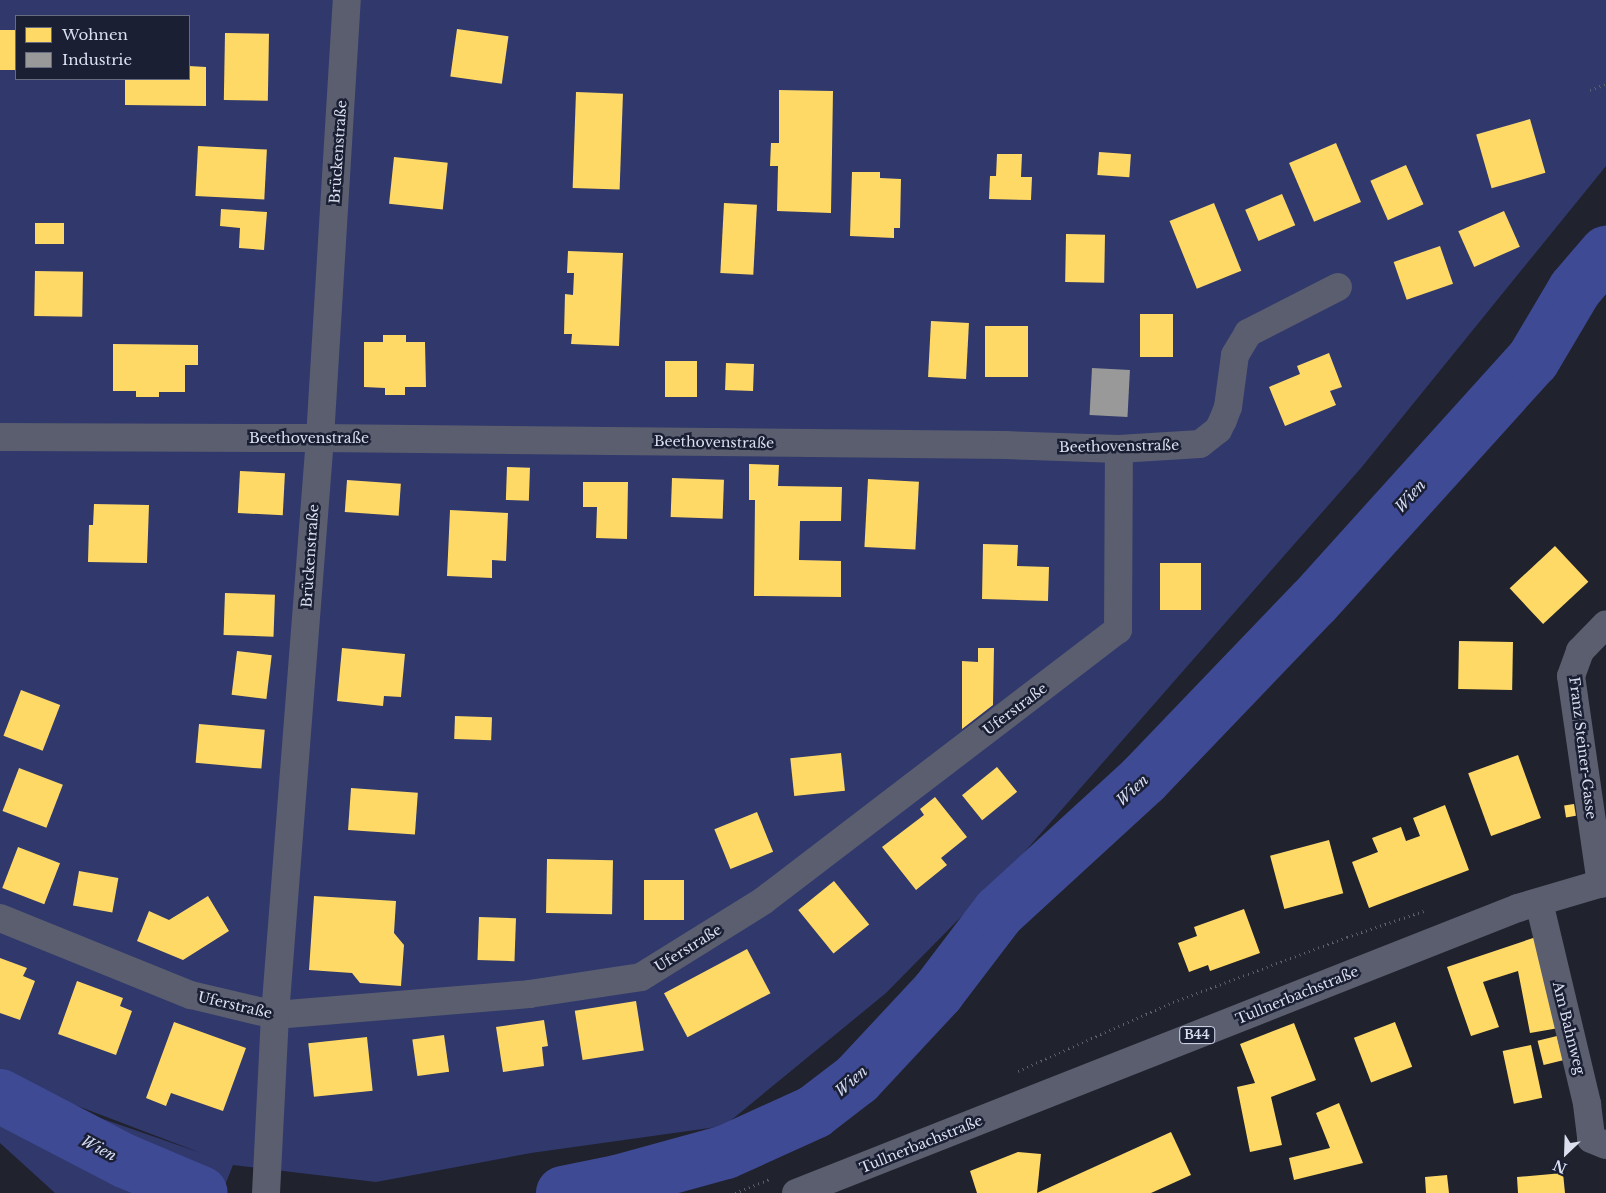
<!DOCTYPE html>
<meta charset="utf-8">
<style>
body{margin:0}
#map{position:relative;width:1606px;height:1193px;overflow:hidden;background:#20222e;font-family:"Libre Baskerville",serif}
div>[style]{position:absolute}
[style*='--x']{left:calc(var(--x)*1px);top:calc(var(--y)*1px);width:calc(var(--w)*1px);rotate:calc(var(--a)*1deg)}
.green>*{inset:0;background:#30386c}
.homes>*{inset:0;background:#ffd966;transform-origin:0 0}
.industry>*{inset:0;background:#999;transform-origin:0 0}
.river>*{height:54px;margin:-27px;padding:0 27px;transform-origin:27px;border-radius:27px;background:#3e4a93}
.path>*{height:3px;margin-top:-1.5px;transform-origin:0;background:repeating-linear-gradient(90deg,#5d606d 0 1px,transparent 0 5px)}
.minor>*{height:28px;margin:-14px;padding:0 14px;transform-origin:14px;border-radius:14px;background:#5a5e6f}
.primary>*{height:28px;margin:-14px;padding:0 14px;transform-origin:14px;border-radius:14px;background:#5a5e6f}
span{translate:-50% -50%;white-space:nowrap;text-align:center;line-height:1.15;-webkit-text-stroke:5px #1a1f34;paint-order:stroke}
.shield-label span{padding:1px 4px;background:#1a1f34;border:1px solid;border-radius:4px;-webkit-text-stroke-width:0}
.shield-label{font-size:12px;color:#dbdfee;font-weight:700}
.street-label{font-size:14px;color:#dbdfee}
.water-label{font-size:15px;color:#d7def4;font-style:italic}
.legend{position:absolute;left:15px;top:15px;width:175px;height:65px;box-sizing:border-box;background:#1a1f34;border:1px solid #676c7e;margin:0;padding:6px 9px;list-style:none;font-size:15px;color:#dbdfee}
.legend li{display:flex;align-items:center;gap:10px;height:25px}
.legend b{width:25px;border:1px solid #676c7e}
.north{position:absolute;left:1541px;top:1128px;width:50px;height:50px;-webkit-text-stroke:4px #1a1f34;paint-order:stroke;rotate:204deg;font-size:14px;font-weight:700;line-height:20px;text-align:center;color:#dbdfee}
.north::after{content:'';display:block;margin:auto;width:18px;height:22px;background:#dbdfee;clip-path:polygon(50% 0,100% 100%,50% 72%,0 100%)}
</style>
<div id="map">
<div class="green">
<i style="clip-path:polygon(evenodd,0 0,1606px 0,1606px 166px,1361px 468px,1021px 856px,886px 993px,724px 1126px,531px 1153px,376px 1182px,233px 1165px,222px 1193px,55px 1193px,0 1143px,0 0,16px 16px,189px 16px,189px 79px,16px 79px,16px 16px,0 0,33px 1089px,201px 1153px,80px 1111px,33px 1089px)"></i>
</div>
<div class="homes">
<i style="left:457px;top:29px;width:52px;height:48px;rotate:8deg"></i>
<i style="left:0;top:30px;width:16px;height:40px"></i>
<i style="left:225px;top:33px;width:44px;height:67px;rotate:1deg"></i>
<i style="clip-path:polygon(189px 66px,206px 67px,206px 106px,125px 105px,125px 79px,189px 79px)"></i>
<i style="clip-path:polygon(779px 90px,833px 91px,831px 213px,777px 211px,778px 166px,770px 166px,771px 143px,779px 143px)"></i>
<i style="left:576px;top:92px;width:47px;height:96px;rotate:2deg"></i>
<i style="left:1530px;top:119px;width:56px;height:56px;rotate:74deg"></i>
<i style="left:1336px;top:143px;width:64px;height:51px;rotate:67deg"></i>
<i style="left:198px;top:146px;width:69px;height:50px;rotate:3deg"></i>
<i style="left:1099px;top:152px;width:32px;height:23px;rotate:4deg"></i>
<i style="clip-path:polygon(997px 154px,1022px 154px,1021px 177px,1032px 177px,1031px 200px,989px 199px,990px 176px,996px 176px)"></i>
<i style="left:394px;top:157px;width:54px;height:47px;rotate:6deg"></i>
<i style="left:1406px;top:165px;width:43px;height:39px;rotate:66deg"></i>
<i style="clip-path:polygon(852px 172px,880px 172px,880px 178px,901px 179px,900px 228px,894px 228px,894px 238px,850px 236px)"></i>
<i style="left:1282px;top:194px;width:34px;height:40px;rotate:67deg"></i>
<i style="left:724px;top:203px;width:33px;height:70px;rotate:3deg"></i>
<i style="left:1214px;top:203px;width:73px;height:48px;rotate:68deg"></i>
<i style="clip-path:polygon(221px 209px,267px 212px,264px 250px,239px 248px,240px 228px,220px 226px)"></i>
<i style="left:1504px;top:211px;width:39px;height:50px;rotate:66deg"></i>
<i style="left:35px;top:223px;width:29px;height:21px"></i>
<i style="left:1066px;top:234px;width:39px;height:48px;rotate:1deg"></i>
<i style="left:1440px;top:246px;width:40px;height:49px;rotate:71deg"></i>
<i style="clip-path:polygon(568px 251px,623px 253px,619px 346px,571px 344px,572px 334px,564px 334px,565px 294px,573px 295px,574px 273px,567px 273px)"></i>
<i style="left:35px;top:271px;width:48px;height:45px;rotate:1deg"></i>
<i style="left:1140px;top:314px;width:33px;height:43px"></i>
<i style="left:931px;top:321px;width:38px;height:56px;rotate:3deg"></i>
<i style="left:985px;top:326px;width:43px;height:51px"></i>
<i style="clip-path:polygon(383px 335px,406px 335px,406px 342px,425px 342px,426px 387px,405px 387px,405px 395px,385px 395px,385px 388px,364px 387px,364px 342px,383px 342px)"></i>
<i style="clip-path:polygon(113px 344px,198px 345px,198px 365px,185px 365px,185px 392px,159px 392px,159px 397px,136px 397px,136px 391px,113px 391px)"></i>
<i style="clip-path:polygon(1329px 353px,1342px 387px,1330px 391px,1336px 405px,1285px 426px,1269px 387px,1300px 374px,1297px 366px)"></i>
<i style="left:665px;top:361px;width:32px;height:36px"></i>
<i style="left:726px;top:363px;width:28px;height:27px;rotate:2deg"></i>
<i style="clip-path:polygon(749px 464px,779px 465px,778px 486px,842px 487px,841px 521px,800px 521px,799px 560px,841px 561px,841px 597px,754px 596px,755px 500px,749px 500px)"></i>
<i style="left:507px;top:467px;width:23px;height:33px;rotate:2deg"></i>
<i style="left:240px;top:471px;width:45px;height:42px;rotate:3deg"></i>
<i style="left:672px;top:478px;width:52px;height:39px;rotate:2deg"></i>
<i style="left:868px;top:479px;width:51px;height:68px;rotate:3deg"></i>
<i style="left:347px;top:480px;width:54px;height:32px;rotate:4deg"></i>
<i style="clip-path:polygon(583px 482px,628px 482px,627px 539px,596px 538px,597px 507px,583px 507px)"></i>
<i style="clip-path:polygon(94px 504px,149px 505px,147px 563px,88px 562px,89px 525px,93px 525px)"></i>
<i style="clip-path:polygon(450px 510px,508px 513px,506px 561px,492px 560px,492px 578px,447px 576px)"></i>
<i style="clip-path:polygon(983px 544px,1018px 545px,1017px 566px,1049px 567px,1048px 601px,982px 599px)"></i>
<i style="left:1555px;top:546px;width:49px;height:62px;rotate:47deg"></i>
<i style="left:1160px;top:563px;width:41px;height:47px"></i>
<i style="left:225px;top:593px;width:50px;height:42px;rotate:2deg"></i>
<i style="left:1459px;top:641px;width:54px;height:48px;rotate:1deg"></i>
<i style="clip-path:polygon(342px 648px,405px 654px,401px 697px,384px 696px,383px 706px,337px 701px)"></i>
<i style="clip-path:polygon(978px 648px,994px 648px,993px 705px,962px 729px,962px 661px,978px 662px)"></i>
<i style="left:237px;top:651px;width:35px;height:44px;rotate:7deg"></i>
<i style="left:21px;top:690px;width:42px;height:49px;rotate:21deg"></i>
<i style="left:455px;top:716px;width:37px;height:23px;rotate:2deg"></i>
<i style="left:199px;top:724px;width:66px;height:39px;rotate:5deg"></i>
<i style="left:841px;top:753px;width:38px;height:51px;rotate:84deg"></i>
<i style="left:1518px;top:755px;width:67px;height:53px;rotate:70deg"></i>
<i style="left:997px;top:767px;width:32px;height:45px;rotate:51deg"></i>
<i style="left:19px;top:768px;width:47px;height:46px;rotate:21deg"></i>
<i style="left:351px;top:788px;width:67px;height:42px;rotate:4deg"></i>
<i style="clip-path:polygon(935px 797px,967px 837px,941px 858px,947px 865px,916px 890px,882px 847px,924px 815px,920px 809px)"></i>
<i style="left:1574px;top:804px;width:12px;height:10px;rotate:81deg"></i>
<i style="clip-path:polygon(1445px 805px,1469px 870px,1369px 908px,1352px 862px,1378px 852px,1372px 838px,1401px 827px,1406px 841px,1420px 836px,1413px 818px)"></i>
<i style="left:757px;top:812px;width:43px;height:46px;rotate:68deg"></i>
<i style="left:1329px;top:840px;width:55px;height:61px;rotate:75deg"></i>
<i style="left:18px;top:847px;width:45px;height:44px;rotate:21deg"></i>
<i style="left:547px;top:859px;width:66px;height:54px;rotate:1deg"></i>
<i style="left:79px;top:871px;width:40px;height:35px;rotate:10deg"></i>
<i style="left:644px;top:880px;width:40px;height:40px"></i>
<i style="left:834px;top:881px;width:56px;height:46px;rotate:51deg"></i>
<i style="clip-path:polygon(208px 896px,229px 931px,183px 960px,137px 941px,149px 911px,169px 920px)"></i>
<i style="clip-path:polygon(314px 896px,396px 901px,394px 933px,404px 945px,401px 986px,360px 983px,352px 973px,309px 970px)"></i>
<i style="clip-path:polygon(1244px 909px,1260px 953px,1210px 971px,1208px 965px,1189px 972px,1178px 943px,1197px 936px,1194px 927px)"></i>
<i style="left:479px;top:917px;width:37px;height:43px;rotate:2deg"></i>
<i style="clip-path:polygon(1539px 936px,1559px 1028px,1530px 1033px,1518px 971px,1483px 982px,1499px 1027px,1471px 1036px,1447px 967px)"></i>
<i style="left:747px;top:949px;width:50px;height:94px;rotate:62deg"></i>
<i style="clip-path:polygon(0 958px,27px 968px,23px 976px,35px 981px,20px 1020px,0 1013px)"></i>
<i style="clip-path:polygon(77px 981px,123px 998px,120px 1006px,132px 1011px,116px 1055px,58px 1034px)"></i>
<i style="left:636px;top:1001px;width:50px;height:62px;rotate:81deg"></i>
<i style="clip-path:polygon(544px 1020px,548px 1046px,542px 1047px,544px 1066px,503px 1072px,496px 1027px)"></i>
<i style="clip-path:polygon(174px 1022px,246px 1048px,223px 1111px,171px 1093px,166px 1106px,146px 1098px)"></i>
<i style="left:1395px;top:1022px;width:48px;height:44px;rotate:69deg"></i>
<i style="clip-path:polygon(1294px 1023px,1316px 1080px,1271px 1097px,1282px 1145px,1250px 1152px,1237px 1087px,1255px 1083px,1240px 1044px)"></i>
<i style="left:444px;top:1035px;width:37px;height:32px;rotate:82deg"></i>
<i style="left:1557px;top:1036px;width:25px;height:20px;rotate:76deg"></i>
<i style="left:367px;top:1037px;width:54px;height:59px;rotate:84deg"></i>
<i style="left:1531px;top:1045px;width:54px;height:29px;rotate:78deg"></i>
<i style="clip-path:polygon(1339px 1103px,1363px 1163px,1294px 1180px,1289px 1158px,1330px 1148px,1316px 1113px)"></i>
<i style="clip-path:polygon(1171px 1132px,1191px 1175px,1151px 1193px,1037px 1193px)"></i>
<i style="clip-path:polygon(1018px 1152px,1041px 1154px,1037px 1193px,977px 1193px,970px 1171px)"></i>
<i style="clip-path:polygon(1563px 1173px,1565px 1193px,1518px 1193px,1517px 1177px)"></i>
<i style="clip-path:polygon(1447px 1175px,1449px 1193px,1426px 1193px,1425px 1177px)"></i>
</div>
<div class="industry">
<i style="left:1092px;top:368px;width:38px;height:47px;rotate:3deg"></i>
</div>
<div class="river">
<i style="--x:0;--y:1096;--w:141;--a:27.5"></i>
<i style="--x:125;--y:1161;--w:82;--a:22.8"></i>
<i style="--x:563;--y:1193;--w:55;--a:-11.5"></i>
<i style="--x:617;--y:1182;--w:113;--a:-15.4"></i>
<i style="--x:726;--y:1152;--w:97;--a:-24.4"></i>
<i style="--x:814;--y:1112;--w:54;--a:-37.5"></i>
<i style="--x:857;--y:1079;--w:119;--a:-47"></i>
<i style="--x:938;--y:992;--w:101;--a:-52.7"></i>
<i style="--x:999;--y:912;--w:197;--a:-42.5"></i>
<i style="--x:1144;--y:779;--w:245;--a:-46.2"></i>
<i style="--x:1314;--y:602;--w:326;--a:-47.9"></i>
<i style="--x:1533;--y:360;--w:82;--a:-59.4"></i>
<i style="--x:1575;--y:289;--w:48;--a:-49.3"></i>
</div>
<div class="path">
<i style="--x:1590;--y:90;--w:17;--a:-21"></i>
<i style="--x:1018;--y:1071;--w:170;--a:-24"></i>
<i style="--x:1173;--y:1002;--w:186;--a:-20.5"></i>
<i style="--x:1347;--y:937;--w:81;--a:-18.7"></i>
<i style="--x:735;--y:1193;--w:37;--a:-22"></i>
</div>
<div class="minor">
<i style="--x:0;--y:437;--w:320;--a:0.2"></i>
<i style="--x:320;--y:438;--w:685;--a:0.59"></i>
<i style="--x:1005;--y:445;--w:114;--a:2"></i>
<i style="--x:1119;--y:449;--w:81;--a:-3.5"></i>
<i style="--x:1200;--y:444;--w:23;--a:-38"></i>
<i style="--x:1218;--y:430;--w:11;--a:-63"></i>
<i style="--x:1223;--y:420;--w:14;--a:-69"></i>
<i style="--x:1228;--y:407;--w:52;--a:-82.3"></i>
<i style="--x:1235;--y:355;--w:26;--a:-59"></i>
<i style="--x:1248;--y:333;--w:101;--a:-27.1"></i>
<i style="--x:1601;--y:884;--w:210;--a:-98.2"></i>
<i style="--x:1571;--y:676;--w:27;--a:-70"></i>
<i style="--x:1580;--y:651;--w:37;--a:-46"></i>
<i style="--x:1539;--y:902;--w:208;--a:76.6"></i>
<i style="--x:1587;--y:1104;--w:35;--a:83"></i>
<i style="--x:1591;--y:1139;--w:16;--a:22"></i>
<i style="--x:0;--y:918;--w:206;--a:22"></i>
<i style="--x:191;--y:995;--w:86;--a:13.4"></i>
<i style="--x:275;--y:1015;--w:255;--a:-4.7"></i>
<i style="--x:529;--y:994;--w:113;--a:-8.6"></i>
<i style="--x:641;--y:977;--w:144;--a:-31.9"></i>
<i style="--x:763;--y:901;--w:447;--a:-37.4"></i>
<i style="--x:1118;--y:630;--w:181;--a:-89.7"></i>
<i style="--x:266;--y:1193;--w:178;--a:-87.1"></i>
<i style="--x:275;--y:1015;--w:579;--a:-85.54"></i>
<i style="--x:320;--y:438;--w:439;--a:-86.5"></i>
</div>
<div class="primary">
<i style="--x:796;--y:1193;--w:776;--a:-21.54"></i>
<i style="--x:1518;--y:908;--w:92;--a:-16.5"></i>
</div>
<div class="shield-label">
<span style="left:1197px;top:1035px">B44</span>
</div>
<div class="street-label">
<span style="left:338px;top:152px;rotate:-86deg">Brückenstraße</span>
<span style="left:309px;top:438px">Beethovenstraße</span>
<span style="left:714px;top:442px;rotate:1deg">Beethovenstraße</span>
<span style="left:1119px;top:446px;rotate:-1deg">Beethovenstraße</span>
<span style="left:310px;top:556px;rotate:-86deg">Brückenstraße</span>
<span style="left:1015px;top:709px;rotate:-37deg">Uferstraße</span>
<span style="left:1583px;top:748px;rotate:83deg">Franz Steiner-Gasse</span>
<span style="left:688px;top:948px;rotate:-32deg">Uferstraße</span>
<span style="left:1297px;top:995px;rotate:-22deg">Tullnerbachstraße</span>
<span style="left:235px;top:1005px;rotate:13deg">Uferstraße</span>
<span style="left:1569px;top:1028px;rotate:76deg">Am Bahnweg</span>
<span style="left:921px;top:1144px;rotate:-22deg">Tullnerbachstraße</span>
</div>
<div class="water-label">
<span style="left:1410px;top:496px;rotate:-48deg">Wien</span>
<span style="left:1132px;top:790px;rotate:-43deg">Wien</span>
<span style="left:851px;top:1081px;rotate:-41deg">Wien</span>
<span style="left:99px;top:1148px;rotate:28deg">Wien</span>
</div>
<ul class="legend">
<li><b style="height:14px;background:#ffd966"></b>Wohnen</li>
<li><b style="height:14px;background:#999"></b>Industrie</li>
</ul>
<div class="north">N</div>
</div>
